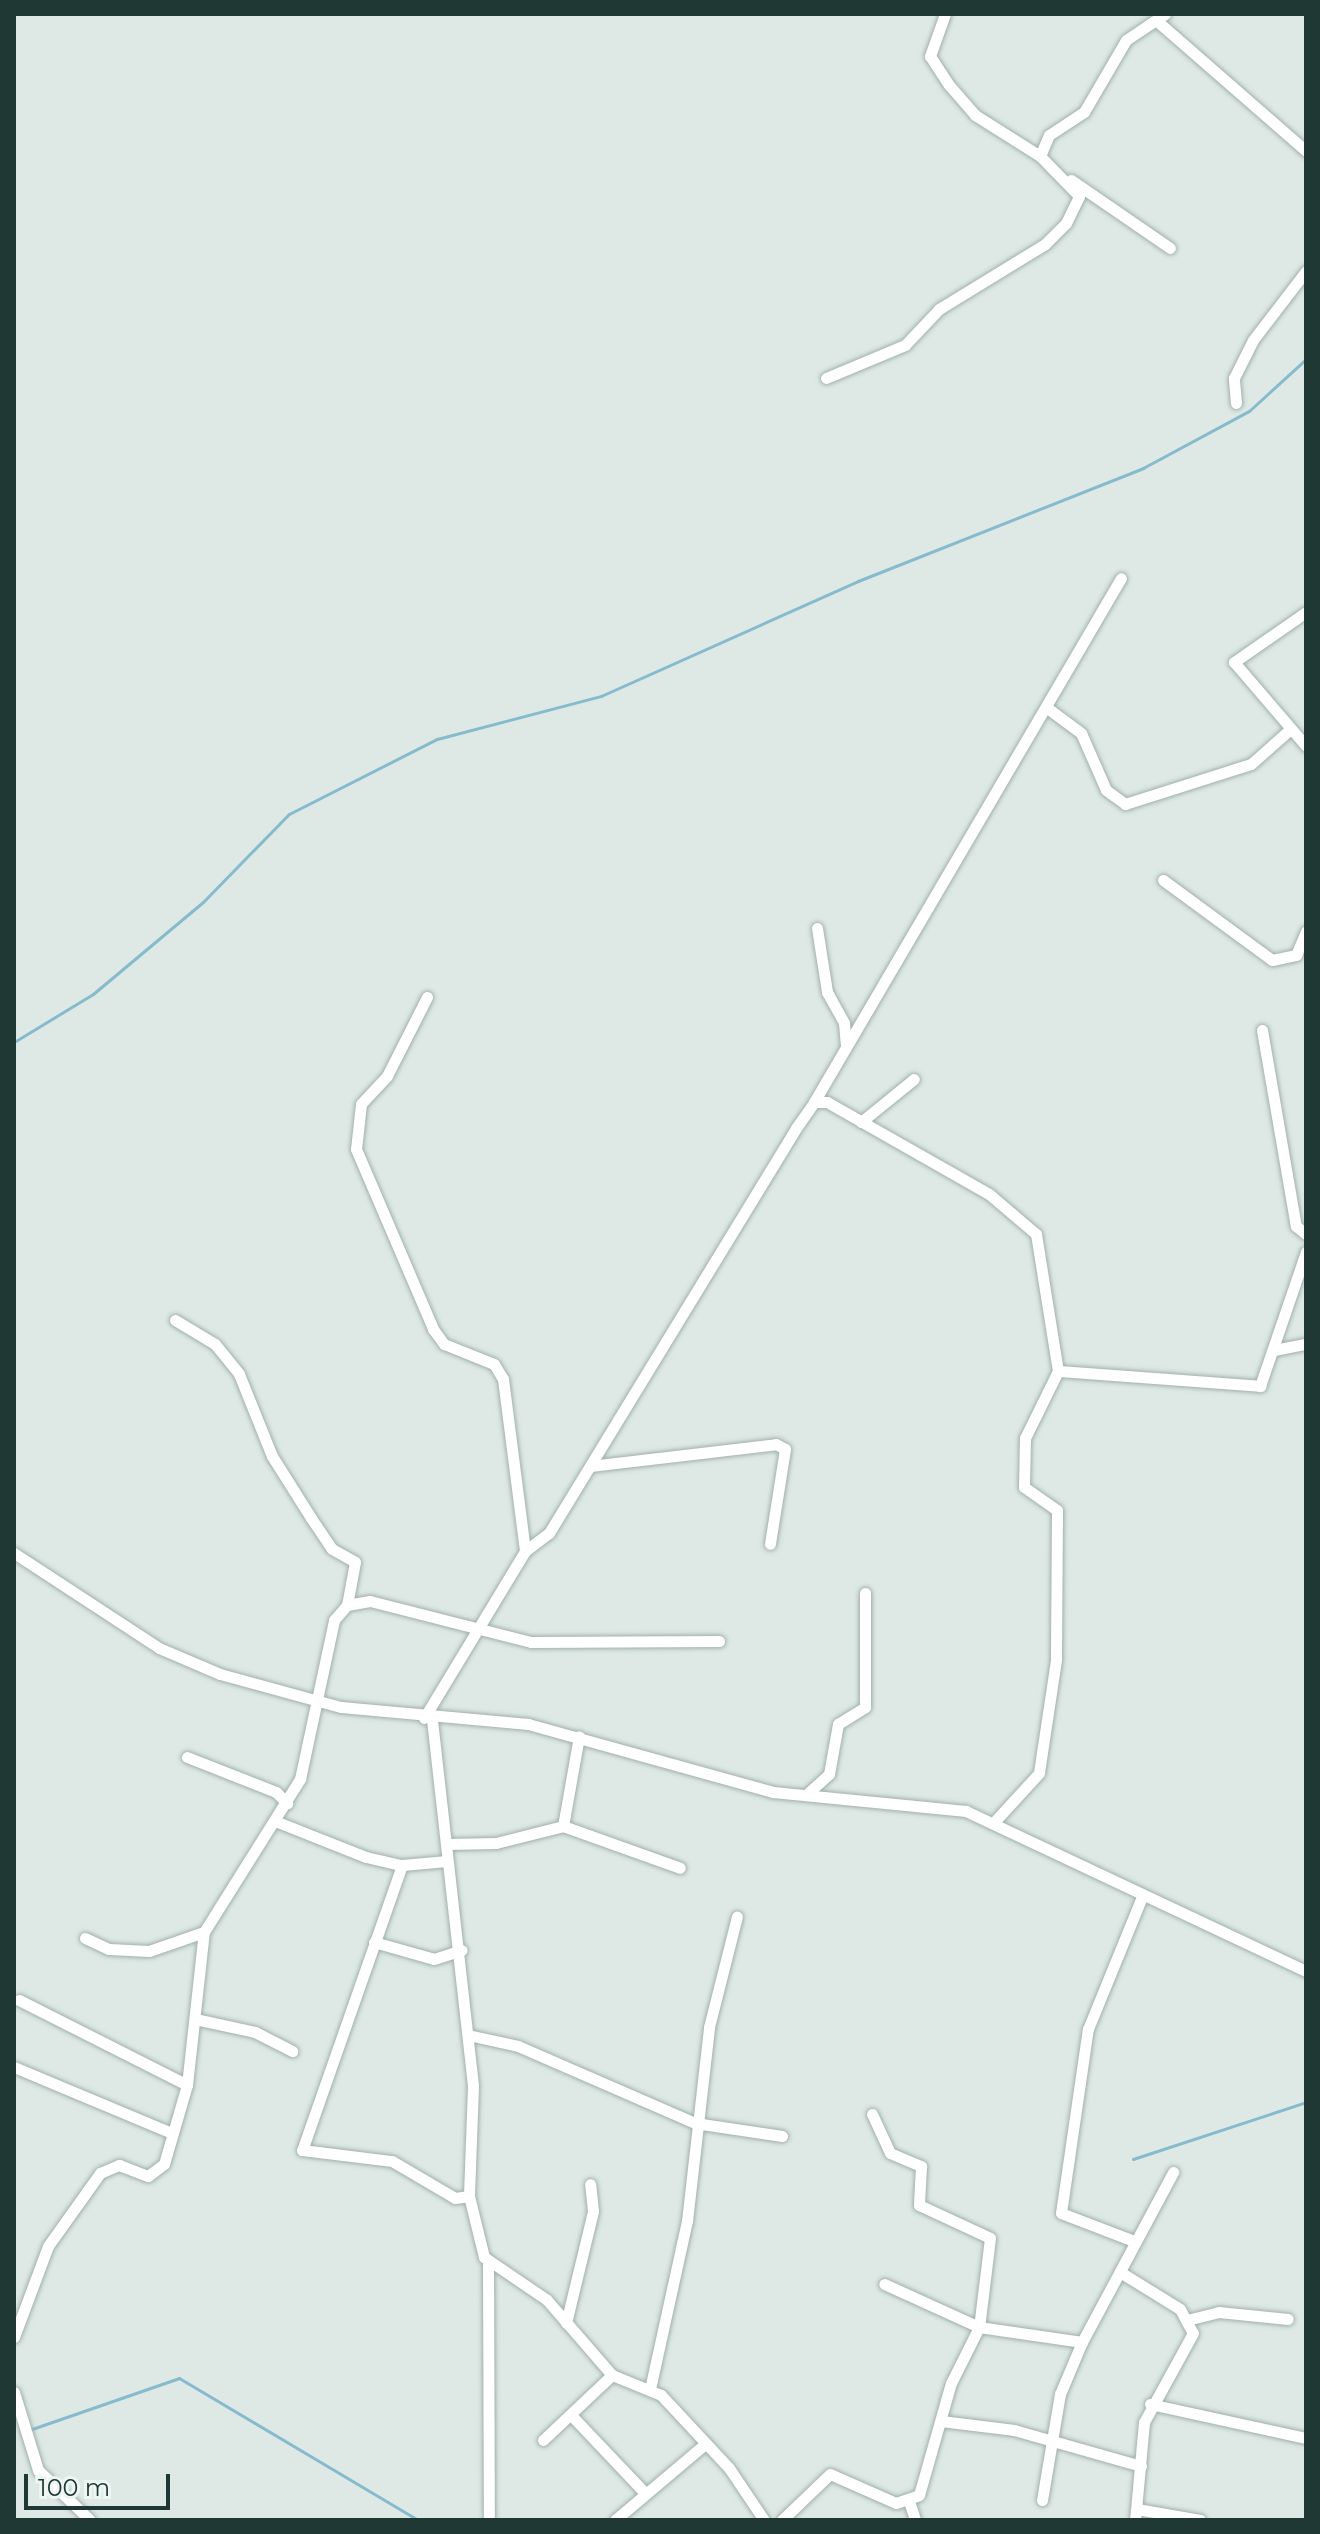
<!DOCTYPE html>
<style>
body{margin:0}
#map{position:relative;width:1320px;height:2534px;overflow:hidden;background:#dee9e5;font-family:Montserrat,sans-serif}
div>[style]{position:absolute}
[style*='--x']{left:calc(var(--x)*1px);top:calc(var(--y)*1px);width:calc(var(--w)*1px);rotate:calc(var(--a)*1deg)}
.stream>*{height:3px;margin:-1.5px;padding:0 1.5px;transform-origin:1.5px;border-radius:1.5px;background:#86bbce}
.roads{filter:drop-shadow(0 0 2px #a1b0ac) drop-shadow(0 0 2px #a1b0ac)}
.minor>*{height:11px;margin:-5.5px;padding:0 5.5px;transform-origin:5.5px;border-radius:5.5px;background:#fff}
span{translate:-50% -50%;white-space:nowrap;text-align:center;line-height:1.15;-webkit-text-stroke:8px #eef6f3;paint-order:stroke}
.frame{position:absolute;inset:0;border:16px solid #203834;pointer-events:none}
.scale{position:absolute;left:24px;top:2474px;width:146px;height:36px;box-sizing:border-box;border:4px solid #203834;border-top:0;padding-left:10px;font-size:24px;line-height:28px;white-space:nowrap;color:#203834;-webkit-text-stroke:6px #eef6f3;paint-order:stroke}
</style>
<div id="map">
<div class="stream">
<i style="--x:14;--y:1042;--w:92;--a:-31.3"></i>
<i style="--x:93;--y:994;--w:143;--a:-39.9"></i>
<i style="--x:203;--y:902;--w:123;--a:-45.7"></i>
<i style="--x:289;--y:814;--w:166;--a:-26.9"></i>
<i style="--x:437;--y:739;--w:170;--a:-14.7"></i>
<i style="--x:601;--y:696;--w:282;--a:-24.1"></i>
<i style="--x:858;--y:581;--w:307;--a:-21.6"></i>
<i style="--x:1143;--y:468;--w:120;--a:-28.3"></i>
<i style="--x:1249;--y:411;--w:77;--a:-42.4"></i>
<i style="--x:1133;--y:2159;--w:182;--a:-18.2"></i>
<i style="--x:29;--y:2430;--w:159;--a:-19.1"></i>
<i style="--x:179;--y:2378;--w:278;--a:30.7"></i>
</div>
<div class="roads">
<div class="minor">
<i style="--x:945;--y:14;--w:45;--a:109.7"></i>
<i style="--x:930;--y:56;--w:35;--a:57"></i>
<i style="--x:949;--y:85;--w:40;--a:49"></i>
<i style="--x:975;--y:115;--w:77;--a:32.2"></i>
<i style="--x:1040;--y:156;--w:23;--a:-67"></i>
<i style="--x:1049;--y:135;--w:42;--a:-33.3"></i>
<i style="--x:1084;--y:112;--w:83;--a:-59.7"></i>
<i style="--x:1126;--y:40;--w:47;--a:-33.7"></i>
<i style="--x:1157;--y:21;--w:198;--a:41.1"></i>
<i style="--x:1071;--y:180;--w:120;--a:34.5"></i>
<i style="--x:826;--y:378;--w:86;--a:-22.7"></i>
<i style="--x:905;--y:345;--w:50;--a:-46.6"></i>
<i style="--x:939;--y:309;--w:124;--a:-31.5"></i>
<i style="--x:1045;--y:244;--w:30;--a:-45"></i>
<i style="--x:1066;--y:223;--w:30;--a:-64"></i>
<i style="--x:1079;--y:196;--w:56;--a:-134.3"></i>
<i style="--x:1236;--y:403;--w:25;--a:-95"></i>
<i style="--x:1234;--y:378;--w:42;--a:-63.4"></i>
<i style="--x:1253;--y:340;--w:87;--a:-52.5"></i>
<i style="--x:1306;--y:612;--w:88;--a:145.2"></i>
<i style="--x:1234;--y:662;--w:111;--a:49.4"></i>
<i style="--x:1046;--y:707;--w:44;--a:36.6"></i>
<i style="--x:1081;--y:733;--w:62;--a:66.3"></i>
<i style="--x:1106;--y:790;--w:24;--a:36"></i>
<i style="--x:1125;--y:804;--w:132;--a:-17.6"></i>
<i style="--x:1251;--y:764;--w:48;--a:-41.6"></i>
<i style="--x:1163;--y:880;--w:135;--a:36.3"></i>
<i style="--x:1272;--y:960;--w:25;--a:-12"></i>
<i style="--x:1296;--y:955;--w:26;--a:-67"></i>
<i style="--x:817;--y:928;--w:65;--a:81.1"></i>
<i style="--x:827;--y:992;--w:35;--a:61"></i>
<i style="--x:844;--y:1023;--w:21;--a:85"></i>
<i style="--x:427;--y:997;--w:89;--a:116.9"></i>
<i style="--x:387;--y:1076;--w:38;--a:133"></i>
<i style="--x:361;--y:1104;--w:45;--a:96.3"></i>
<i style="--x:356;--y:1149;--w:196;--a:66.8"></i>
<i style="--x:433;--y:1329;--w:19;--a:54"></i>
<i style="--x:444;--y:1344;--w:54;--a:21.8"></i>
<i style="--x:494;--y:1364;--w:17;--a:59"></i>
<i style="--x:503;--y:1379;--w:173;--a:82.7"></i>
<i style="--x:1262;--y:1030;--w:199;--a:80.2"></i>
<i style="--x:1296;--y:1226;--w:13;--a:39"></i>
<i style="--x:814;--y:1102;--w:607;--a:-59.63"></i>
<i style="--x:861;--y:1122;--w:68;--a:-39.1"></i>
<i style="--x:175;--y:1320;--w:47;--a:31"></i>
<i style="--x:215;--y:1344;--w:38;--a:51"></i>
<i style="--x:239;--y:1374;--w:88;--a:68.1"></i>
<i style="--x:272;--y:1456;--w:73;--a:57.8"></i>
<i style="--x:311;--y:1518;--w:37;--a:56"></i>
<i style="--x:332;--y:1549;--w:26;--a:29"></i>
<i style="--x:355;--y:1562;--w:44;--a:100.5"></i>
<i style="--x:1274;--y:1350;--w:33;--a:-11"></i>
<i style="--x:1058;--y:1371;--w:203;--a:4.2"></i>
<i style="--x:1260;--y:1386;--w:142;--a:-71.1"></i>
<i style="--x:590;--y:1466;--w:187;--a:-6.7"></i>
<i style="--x:776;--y:1444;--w:10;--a:29"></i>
<i style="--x:785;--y:1449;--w:96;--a:99"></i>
<i style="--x:14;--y:1553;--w:173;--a:33.2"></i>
<i style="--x:159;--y:1648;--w:66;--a:23.1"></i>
<i style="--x:220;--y:1674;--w:125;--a:15.3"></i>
<i style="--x:341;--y:1707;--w:188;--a:5.2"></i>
<i style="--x:528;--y:1724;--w:254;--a:15.5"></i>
<i style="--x:773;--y:1792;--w:194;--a:5.6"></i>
<i style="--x:966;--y:1811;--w:376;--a:25.2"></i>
<i style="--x:424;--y:1718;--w:195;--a:-58.8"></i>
<i style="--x:525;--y:1551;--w:30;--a:-37"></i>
<i style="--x:549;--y:1533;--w:474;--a:-58.6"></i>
<i style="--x:796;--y:1128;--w:32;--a:-55"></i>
<i style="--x:814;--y:1102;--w:13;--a:0"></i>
<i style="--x:827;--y:1102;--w:186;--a:29.6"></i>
<i style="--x:989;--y:1194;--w:62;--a:40.4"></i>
<i style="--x:1036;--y:1234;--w:139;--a:80.9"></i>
<i style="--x:1058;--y:1371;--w:75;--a:116.2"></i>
<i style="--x:1025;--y:1438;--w:49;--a:91.2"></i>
<i style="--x:1024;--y:1487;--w:40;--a:34.9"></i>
<i style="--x:1057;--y:1510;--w:150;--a:90.4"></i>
<i style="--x:1056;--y:1660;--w:114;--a:98.6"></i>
<i style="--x:1039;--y:1773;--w:65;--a:132.5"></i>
<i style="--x:432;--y:1720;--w:368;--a:83.6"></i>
<i style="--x:473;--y:2086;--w:110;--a:92.1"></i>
<i style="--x:469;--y:2196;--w:63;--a:76.2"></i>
<i style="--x:484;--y:2257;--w:76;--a:34.3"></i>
<i style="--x:547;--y:2300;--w:99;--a:49.1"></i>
<i style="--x:612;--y:2375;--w:53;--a:22.2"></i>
<i style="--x:661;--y:2395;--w:100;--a:47"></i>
<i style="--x:729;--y:2468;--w:63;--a:56.1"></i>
<i style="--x:187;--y:1757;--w:96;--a:21.5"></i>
<i style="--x:276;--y:1792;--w:16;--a:45"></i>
<i style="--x:808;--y:1793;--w:28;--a:-42"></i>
<i style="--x:829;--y:1774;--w:51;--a:-79.8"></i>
<i style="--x:838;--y:1724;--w:32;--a:-32"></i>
<i style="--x:865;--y:1707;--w:114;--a:-90"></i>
<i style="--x:275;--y:1821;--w:98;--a:21.6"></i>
<i style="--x:366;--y:1857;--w:37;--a:13"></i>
<i style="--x:402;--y:1865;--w:45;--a:-5.1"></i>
<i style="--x:563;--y:1826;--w:124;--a:19.7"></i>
<i style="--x:446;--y:1844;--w:50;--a:-1.1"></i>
<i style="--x:496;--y:1843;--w:69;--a:-14.2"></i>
<i style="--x:563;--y:1826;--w:91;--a:-79.9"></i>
<i style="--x:402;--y:1865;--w:302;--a:109.3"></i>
<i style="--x:302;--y:2150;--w:91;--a:7"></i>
<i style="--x:392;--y:2161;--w:73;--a:30.4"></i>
<i style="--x:455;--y:2198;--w:14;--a:-8"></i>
<i style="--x:85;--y:1938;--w:26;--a:25"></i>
<i style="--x:109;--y:1949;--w:40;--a:2.9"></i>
<i style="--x:149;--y:1951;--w:58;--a:-19.1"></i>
<i style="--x:374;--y:1942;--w:62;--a:15.8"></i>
<i style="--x:434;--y:1959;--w:29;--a:-18"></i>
<i style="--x:19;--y:2000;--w:188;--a:26.8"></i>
<i style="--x:195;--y:2019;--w:61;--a:12.2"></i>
<i style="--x:255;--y:2032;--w:42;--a:27.2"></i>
<i style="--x:468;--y:2035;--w:51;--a:12.4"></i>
<i style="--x:518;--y:2046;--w:193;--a:23.5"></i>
<i style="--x:695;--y:2123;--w:88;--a:8.5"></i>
<i style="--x:14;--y:2067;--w:171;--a:22.7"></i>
<i style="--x:872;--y:2114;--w:43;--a:65.2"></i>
<i style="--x:890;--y:2153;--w:34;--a:23"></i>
<i style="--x:921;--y:2166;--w:39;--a:93"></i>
<i style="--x:919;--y:2205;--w:78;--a:24.9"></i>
<i style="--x:990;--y:2238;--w:90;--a:97"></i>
<i style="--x:979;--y:2327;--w:104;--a:-155.6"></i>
<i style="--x:1134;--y:2241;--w:78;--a:-159"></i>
<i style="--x:1061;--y:2213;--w:186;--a:-81.7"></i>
<i style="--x:1088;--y:2029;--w:140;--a:-67.8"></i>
<i style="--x:488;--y:2263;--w:257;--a:89.8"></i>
<i style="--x:1120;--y:2272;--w:70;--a:31.7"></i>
<i style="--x:1180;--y:2309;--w:27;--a:62"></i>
<i style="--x:1193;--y:2333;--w:102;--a:118.8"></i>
<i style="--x:1144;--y:2422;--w:98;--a:95.2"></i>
<i style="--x:1191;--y:2319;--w:29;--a:-14"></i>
<i style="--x:1219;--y:2312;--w:69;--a:5.8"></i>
<i style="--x:566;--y:2323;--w:115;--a:-76.4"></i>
<i style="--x:593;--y:2211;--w:27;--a:-96"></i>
<i style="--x:14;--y:2337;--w:97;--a:-69.5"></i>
<i style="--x:48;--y:2246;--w:90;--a:-54.5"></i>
<i style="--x:100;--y:2173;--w:21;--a:-23"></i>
<i style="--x:119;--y:2165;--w:31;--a:21"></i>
<i style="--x:148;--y:2176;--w:20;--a:-37"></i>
<i style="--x:164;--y:2164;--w:82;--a:-73.8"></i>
<i style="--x:187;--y:2085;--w:154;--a:-83.7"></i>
<i style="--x:204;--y:1932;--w:181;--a:-57.9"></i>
<i style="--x:300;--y:1779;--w:163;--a:-77.9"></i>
<i style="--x:334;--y:1620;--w:20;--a:-49"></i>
<i style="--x:347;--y:1605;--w:23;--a:-10"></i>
<i style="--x:370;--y:1601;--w:166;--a:14.3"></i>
<i style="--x:531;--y:1642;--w:188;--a:-0.3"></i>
<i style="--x:650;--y:2389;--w:172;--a:-77.6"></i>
<i style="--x:687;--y:2221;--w:195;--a:-83.5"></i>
<i style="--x:709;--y:2027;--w:114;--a:-75.8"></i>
<i style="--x:14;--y:2392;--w:82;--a:72.9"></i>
<i style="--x:38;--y:2470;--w:72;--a:43.9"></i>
<i style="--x:1150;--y:2404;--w:160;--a:12.3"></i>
<i style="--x:571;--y:2415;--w:108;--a:46.5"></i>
<i style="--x:941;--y:2421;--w:74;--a:7"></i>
<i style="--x:1014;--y:2430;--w:132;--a:15.8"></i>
<i style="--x:543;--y:2440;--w:95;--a:-43.3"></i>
<i style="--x:1042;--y:2500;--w:108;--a:-80.4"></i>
<i style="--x:1060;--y:2394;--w:56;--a:-67.1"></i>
<i style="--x:909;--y:2501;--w:20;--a:72"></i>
<i style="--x:1137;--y:2509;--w:64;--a:9.9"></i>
<i style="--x:615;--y:2520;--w:119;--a:-40.2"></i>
<i style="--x:782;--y:2520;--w:66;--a:-43.8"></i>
<i style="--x:830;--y:2474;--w:72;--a:23.7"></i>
<i style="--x:896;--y:2503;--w:24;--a:-19"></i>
<i style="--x:919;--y:2495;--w:116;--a:-74.1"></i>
<i style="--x:951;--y:2383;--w:63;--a:-63.4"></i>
<i style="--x:979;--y:2327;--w:104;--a:8.3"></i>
<i style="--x:1082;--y:2342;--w:193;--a:-61.8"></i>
</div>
</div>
<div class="frame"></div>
<div class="scale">100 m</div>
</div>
